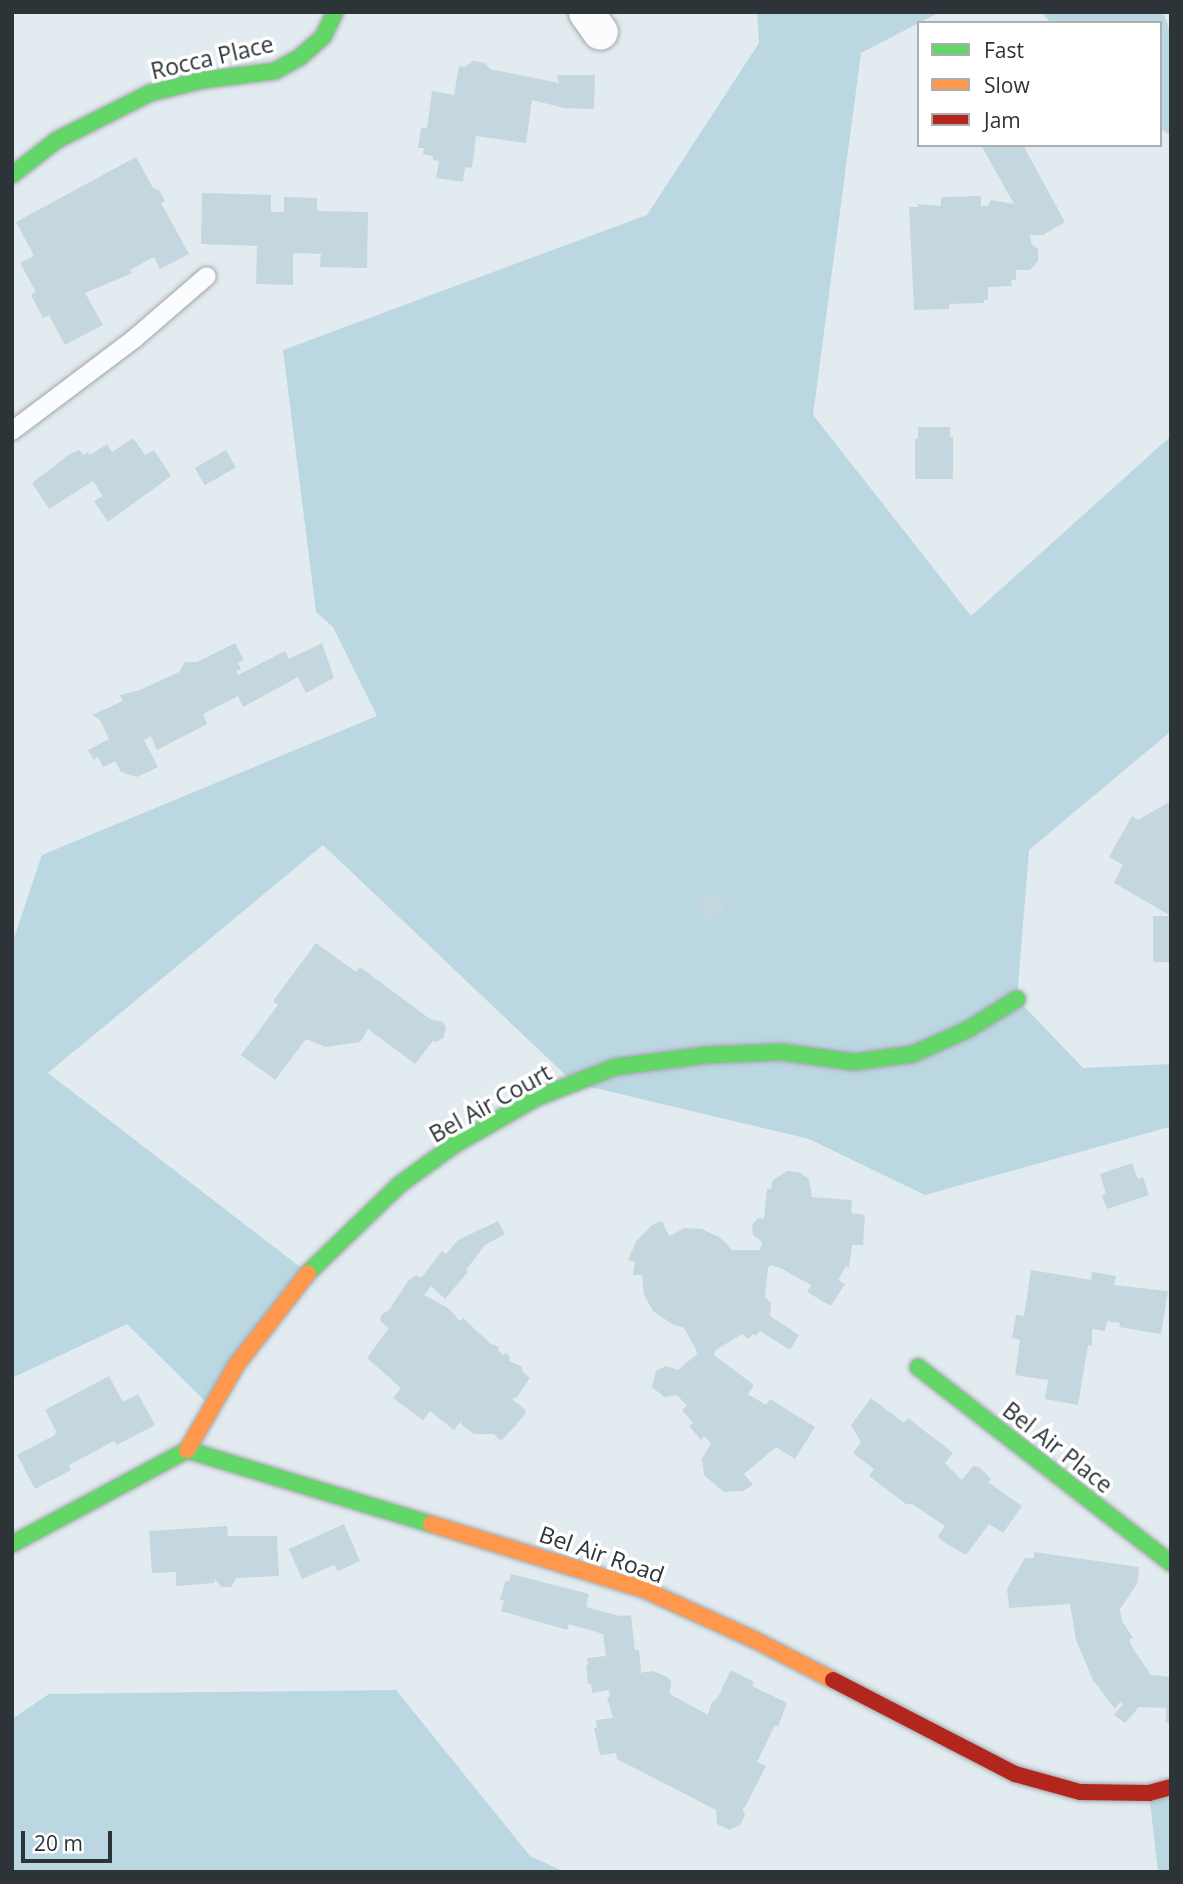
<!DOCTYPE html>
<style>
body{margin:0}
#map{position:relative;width:1183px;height:1884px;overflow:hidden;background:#e2ebef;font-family:"Open Sans",sans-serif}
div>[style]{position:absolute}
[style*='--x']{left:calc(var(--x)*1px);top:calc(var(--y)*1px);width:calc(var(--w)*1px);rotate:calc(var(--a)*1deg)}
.green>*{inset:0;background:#bbd7e1}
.building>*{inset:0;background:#c5d7de;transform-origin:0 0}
.roads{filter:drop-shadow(0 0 2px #a1a7ab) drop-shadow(0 0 2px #a1a7ab)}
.lane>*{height:18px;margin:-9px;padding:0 9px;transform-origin:9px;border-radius:9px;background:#fbfcfd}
.street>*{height:35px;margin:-17.5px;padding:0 17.5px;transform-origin:17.5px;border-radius:17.5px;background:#fbfcfd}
.fast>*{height:16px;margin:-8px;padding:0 8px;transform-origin:8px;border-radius:8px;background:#63d668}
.slow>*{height:16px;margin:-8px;padding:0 8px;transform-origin:8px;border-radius:8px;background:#ff974d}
.jam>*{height:16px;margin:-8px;padding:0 8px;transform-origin:8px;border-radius:8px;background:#b3261e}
span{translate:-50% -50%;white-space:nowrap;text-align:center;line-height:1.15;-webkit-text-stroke:7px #fff;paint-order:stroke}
.street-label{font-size:23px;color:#2d3437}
.frame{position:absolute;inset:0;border:14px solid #2d3437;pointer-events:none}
.legend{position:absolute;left:917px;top:21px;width:245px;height:126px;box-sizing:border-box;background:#fff;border:2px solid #abaeaf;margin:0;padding:9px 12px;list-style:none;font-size:21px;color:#2d3437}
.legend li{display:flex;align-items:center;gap:14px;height:35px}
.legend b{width:35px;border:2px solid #abaeaf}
.scale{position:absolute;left:21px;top:1831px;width:91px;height:32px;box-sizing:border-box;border:4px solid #2d3437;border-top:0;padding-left:9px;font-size:21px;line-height:24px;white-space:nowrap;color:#2d3437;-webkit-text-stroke:5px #fff;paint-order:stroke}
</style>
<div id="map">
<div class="green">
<i style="clip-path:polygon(757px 12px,940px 12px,861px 53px,813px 415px,971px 616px,1171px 436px,1171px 731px,1029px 850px,1017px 999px,1083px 1068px,1171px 1064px,1171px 1130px,1169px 1127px,925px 1195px,809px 1139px,574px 1083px,323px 845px,48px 1073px,308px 1273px,211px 1407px,127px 1324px,12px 1378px,12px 944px,42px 855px,377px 716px,333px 627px,316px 612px,283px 350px,647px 215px,759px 43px)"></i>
<i style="clip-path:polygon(1042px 12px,1163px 12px,1171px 34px,1171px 136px,1160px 128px,1160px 23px,1051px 23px)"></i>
<i style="clip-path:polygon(396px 1690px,530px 1856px,565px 1872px,12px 1872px,12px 1719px,49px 1694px)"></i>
<i style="clip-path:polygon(1171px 1787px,1171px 1872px,1158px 1872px,1149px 1793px)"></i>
</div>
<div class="building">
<i style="clip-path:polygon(473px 61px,485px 63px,490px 69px,559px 83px,557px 75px,595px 75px,594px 109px,564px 108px,532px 100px,526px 143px,476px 136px,472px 168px,465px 167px,463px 182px,436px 178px,439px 161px,433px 160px,433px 156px,423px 154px,424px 148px,418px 148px,421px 128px,427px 128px,432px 91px,454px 95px,459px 66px,465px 67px)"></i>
<i style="clip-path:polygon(981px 145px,1023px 145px,1065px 222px,1043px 235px,1030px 235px,1031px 243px,1038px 249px,1038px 261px,1030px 270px,1016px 270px,1016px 280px,1011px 280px,1012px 286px,988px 287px,988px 300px,984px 300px,984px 303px,949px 304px,949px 309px,914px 310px,909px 207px,918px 207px,918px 204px,941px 206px,941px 197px,981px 196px,981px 206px,988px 206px,991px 200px,1014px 204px)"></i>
<i style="clip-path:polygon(136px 157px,153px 188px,159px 190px,165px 201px,161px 203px,189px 254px,160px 269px,154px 257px,130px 270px,132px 273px,85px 293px,103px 325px,65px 345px,49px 315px,43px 318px,31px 295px,36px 292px,20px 263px,34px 256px,16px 222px)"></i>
<i style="clip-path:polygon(202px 193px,271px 195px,271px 212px,284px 212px,284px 197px,317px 198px,317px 211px,368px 212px,367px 268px,320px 267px,321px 254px,293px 253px,293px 285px,256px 284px,257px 246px,201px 244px)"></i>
<i style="clip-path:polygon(918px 427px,950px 427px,950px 437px,953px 437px,953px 479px,915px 479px,915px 439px,918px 438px)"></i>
<i style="clip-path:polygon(133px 438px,145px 455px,154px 450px,171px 476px,108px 522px,94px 501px,103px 496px,93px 481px,49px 509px,32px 483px,70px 454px,80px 450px,83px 455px,88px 452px,90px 455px,107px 444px,112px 452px)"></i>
<i style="left:226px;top:450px;width:20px;height:36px;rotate:60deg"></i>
<i style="clip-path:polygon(235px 643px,244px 660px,238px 663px,241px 669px,236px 671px,238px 675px,285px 651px,289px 659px,322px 643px,334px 678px,306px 693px,298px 677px,243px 707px,238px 696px,203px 714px,207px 724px,157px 750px,151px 736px,144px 740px,158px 767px,137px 777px,121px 772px,115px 761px,103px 767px,98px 757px,94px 760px,88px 750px,109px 739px,100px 720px,92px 715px,123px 701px,120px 695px,140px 690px,179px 672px,185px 662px,197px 662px)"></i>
<i style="clip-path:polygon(1171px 801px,1171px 916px,1114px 883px,1123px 865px,1109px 857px,1132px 816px,1138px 820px)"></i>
<i style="left:716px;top:892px;width:21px;height:23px;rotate:61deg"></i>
<i style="left:1171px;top:916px;width:46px;height:18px;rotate:90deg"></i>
<i style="clip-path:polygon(316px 943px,356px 972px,360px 967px,430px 1019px,443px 1022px,446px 1028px,444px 1037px,437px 1042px,433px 1041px,415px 1064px,368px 1029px,360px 1042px,325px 1047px,306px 1039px,275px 1080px,241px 1055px,278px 1005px,273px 1001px)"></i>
<i style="clip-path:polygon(1132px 1163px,1138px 1179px,1143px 1177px,1149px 1195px,1107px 1209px,1102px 1196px,1106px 1194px,1100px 1174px)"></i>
<i style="clip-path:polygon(787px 1171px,799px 1172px,809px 1179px,812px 1197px,852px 1200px,851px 1213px,865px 1215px,863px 1245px,852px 1245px,849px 1268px,846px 1266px,838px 1280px,845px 1284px,831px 1306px,807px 1292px,811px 1285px,782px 1269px,771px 1265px,768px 1268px,765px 1298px,771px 1302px,770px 1316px,799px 1335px,790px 1350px,760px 1331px,756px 1336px,753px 1334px,748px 1339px,742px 1334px,716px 1350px,714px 1355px,754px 1385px,748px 1394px,766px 1405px,770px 1399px,815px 1427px,795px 1459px,776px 1447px,744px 1474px,753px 1485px,743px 1491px,724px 1492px,704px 1475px,702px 1459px,711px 1443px,704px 1436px,701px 1440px,689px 1426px,693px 1423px,682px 1410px,687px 1406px,677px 1395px,664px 1397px,652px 1387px,656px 1371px,666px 1366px,678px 1370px,697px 1354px,696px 1349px,684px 1328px,672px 1324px,653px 1311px,644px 1295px,642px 1275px,633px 1275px,635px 1262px,628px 1260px,637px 1240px,652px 1225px,662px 1221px,669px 1236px,685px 1228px,702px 1229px,721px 1238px,732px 1250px,760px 1250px,762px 1242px,753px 1235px,752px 1225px,758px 1218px,764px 1219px,767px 1189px,771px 1189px,772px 1181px)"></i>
<i style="clip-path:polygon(498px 1221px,505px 1234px,485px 1245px,466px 1270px,468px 1272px,445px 1299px,431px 1286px,424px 1295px,448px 1308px,460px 1321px,463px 1318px,491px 1344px,499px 1347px,498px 1350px,503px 1355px,506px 1353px,510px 1357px,509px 1361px,522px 1367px,522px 1371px,530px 1378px,517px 1397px,512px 1399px,526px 1410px,524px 1416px,501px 1441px,494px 1434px,474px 1434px,461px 1424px,462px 1420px,454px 1430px,430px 1411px,423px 1420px,393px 1398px,401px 1388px,367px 1358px,389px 1328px,380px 1321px,381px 1315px,389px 1310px,408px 1281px,416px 1275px,421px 1278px,442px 1251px,446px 1254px,458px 1240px)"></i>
<i style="clip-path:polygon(1031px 1270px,1091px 1280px,1092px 1272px,1116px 1276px,1114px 1285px,1168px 1291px,1161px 1334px,1119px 1327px,1120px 1323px,1107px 1321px,1105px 1331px,1092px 1329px,1092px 1346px,1088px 1345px,1078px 1405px,1045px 1399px,1048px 1380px,1015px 1375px,1020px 1340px,1012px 1338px,1016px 1315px,1024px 1316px)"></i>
<i style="clip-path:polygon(109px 1376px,123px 1402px,138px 1394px,155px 1425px,117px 1445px,114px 1441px,69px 1465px,71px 1470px,35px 1489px,17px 1455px,55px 1435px,56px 1431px,45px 1410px)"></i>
<i style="clip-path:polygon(871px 1398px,904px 1423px,908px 1418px,953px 1453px,945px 1463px,962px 1480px,973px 1466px,979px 1467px,991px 1479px,988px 1482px,1022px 1506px,1003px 1533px,989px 1524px,966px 1555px,942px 1541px,938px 1536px,945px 1526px,912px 1504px,906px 1504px,869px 1476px,874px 1469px,853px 1453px,861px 1442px,851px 1425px)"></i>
<i style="clip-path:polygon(344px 1524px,360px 1561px,338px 1571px,334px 1565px,302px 1579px,289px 1549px)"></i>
<i style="clip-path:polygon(227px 1526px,228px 1536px,277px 1536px,279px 1576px,236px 1578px,231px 1587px,221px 1587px,215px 1579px,214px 1583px,176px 1586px,176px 1572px,152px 1573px,149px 1531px)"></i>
<i style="clip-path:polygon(1034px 1552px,1139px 1567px,1137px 1584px,1120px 1609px,1122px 1621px,1133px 1638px,1129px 1640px,1134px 1650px,1151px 1675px,1171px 1677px,1171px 1723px,1166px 1723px,1166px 1708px,1139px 1707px,1125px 1723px,1114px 1715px,1123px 1704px,1120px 1702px,1115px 1709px,1093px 1680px,1076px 1640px,1070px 1604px,1009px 1608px,1007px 1589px,1025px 1558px,1034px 1558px)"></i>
<i style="clip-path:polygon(511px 1574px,589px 1594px,586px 1607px,620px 1616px,631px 1615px,635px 1650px,639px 1650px,641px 1671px,638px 1673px,653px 1671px,667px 1677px,671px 1681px,670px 1694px,708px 1715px,711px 1704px,718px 1697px,731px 1670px,754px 1682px,752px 1686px,787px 1703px,778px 1727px,775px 1725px,757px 1762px,766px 1766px,745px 1807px,742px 1808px,745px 1815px,740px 1825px,729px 1830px,717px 1824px,716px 1810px,617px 1759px,616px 1753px,600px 1755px,594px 1728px,597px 1728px,596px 1720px,613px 1718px,607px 1697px,610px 1697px,609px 1690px,592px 1693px,591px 1684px,588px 1684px,586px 1666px,588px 1665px,587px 1658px,606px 1656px,603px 1634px,569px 1624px,567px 1630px,501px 1611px,504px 1601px,500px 1599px,506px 1580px,509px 1582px)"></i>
</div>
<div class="roads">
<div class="lane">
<i style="--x:12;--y:431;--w:153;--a:-37"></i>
<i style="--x:134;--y:339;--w:96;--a:-40.8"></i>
</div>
<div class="street">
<i style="--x:586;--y:12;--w:24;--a:55"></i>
</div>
<div class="fast">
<i style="--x:12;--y:175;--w:57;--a:-37.9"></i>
<i style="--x:57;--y:140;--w:104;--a:-26.8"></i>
<i style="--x:150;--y:93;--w:55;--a:-13.8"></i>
<i style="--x:203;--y:80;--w:73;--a:-7.1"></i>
<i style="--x:275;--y:71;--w:29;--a:-29"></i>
<i style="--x:300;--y:57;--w:30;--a:-41"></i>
<i style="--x:323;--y:37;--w:28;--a:-64"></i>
<i style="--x:308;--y:1273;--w:127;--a:-44"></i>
<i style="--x:399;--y:1185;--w:68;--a:-36"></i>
<i style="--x:454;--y:1145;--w:95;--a:-29.8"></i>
<i style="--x:536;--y:1098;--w:85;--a:-21.4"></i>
<i style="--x:615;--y:1067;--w:93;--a:-7.4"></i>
<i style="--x:707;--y:1055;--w:74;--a:-2.3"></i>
<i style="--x:781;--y:1052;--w:74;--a:7.8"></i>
<i style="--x:854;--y:1062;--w:60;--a:-7.7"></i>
<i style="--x:913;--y:1054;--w:59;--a:-24"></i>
<i style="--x:967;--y:1030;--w:59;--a:-31.8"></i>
<i style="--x:918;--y:1367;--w:320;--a:37.8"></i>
<i style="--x:12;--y:1544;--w:199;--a:-28.2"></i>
<i style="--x:187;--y:1450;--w:255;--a:16.9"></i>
</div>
<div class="slow">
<i style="--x:187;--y:1450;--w:99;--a:-59.8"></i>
<i style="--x:237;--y:1364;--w:115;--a:-52"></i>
<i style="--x:431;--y:1524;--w:224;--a:17.1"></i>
<i style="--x:645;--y:1590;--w:121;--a:24.4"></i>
<i style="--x:755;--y:1640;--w:88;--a:27.1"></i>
</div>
<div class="jam">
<i style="--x:833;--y:1680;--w:205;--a:27.3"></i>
<i style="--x:1015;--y:1774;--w:67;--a:15.5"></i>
<i style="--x:1080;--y:1792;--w:69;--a:0.8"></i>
<i style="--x:1149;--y:1793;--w:23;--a:-15"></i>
</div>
</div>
<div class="street-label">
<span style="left:212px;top:57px;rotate:-13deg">Rocca Place</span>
<span style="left:490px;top:1103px;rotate:-29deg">Bel Air Court</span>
<span style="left:1058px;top:1447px;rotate:38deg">Bel Air Place</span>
<span style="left:602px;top:1554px;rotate:19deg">Bel Air Road</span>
</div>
<div class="frame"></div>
<ul class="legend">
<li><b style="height:9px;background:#63d668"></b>Fast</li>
<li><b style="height:9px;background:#ff974d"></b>Slow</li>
<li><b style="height:9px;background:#b3261e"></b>Jam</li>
</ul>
<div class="scale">20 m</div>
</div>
